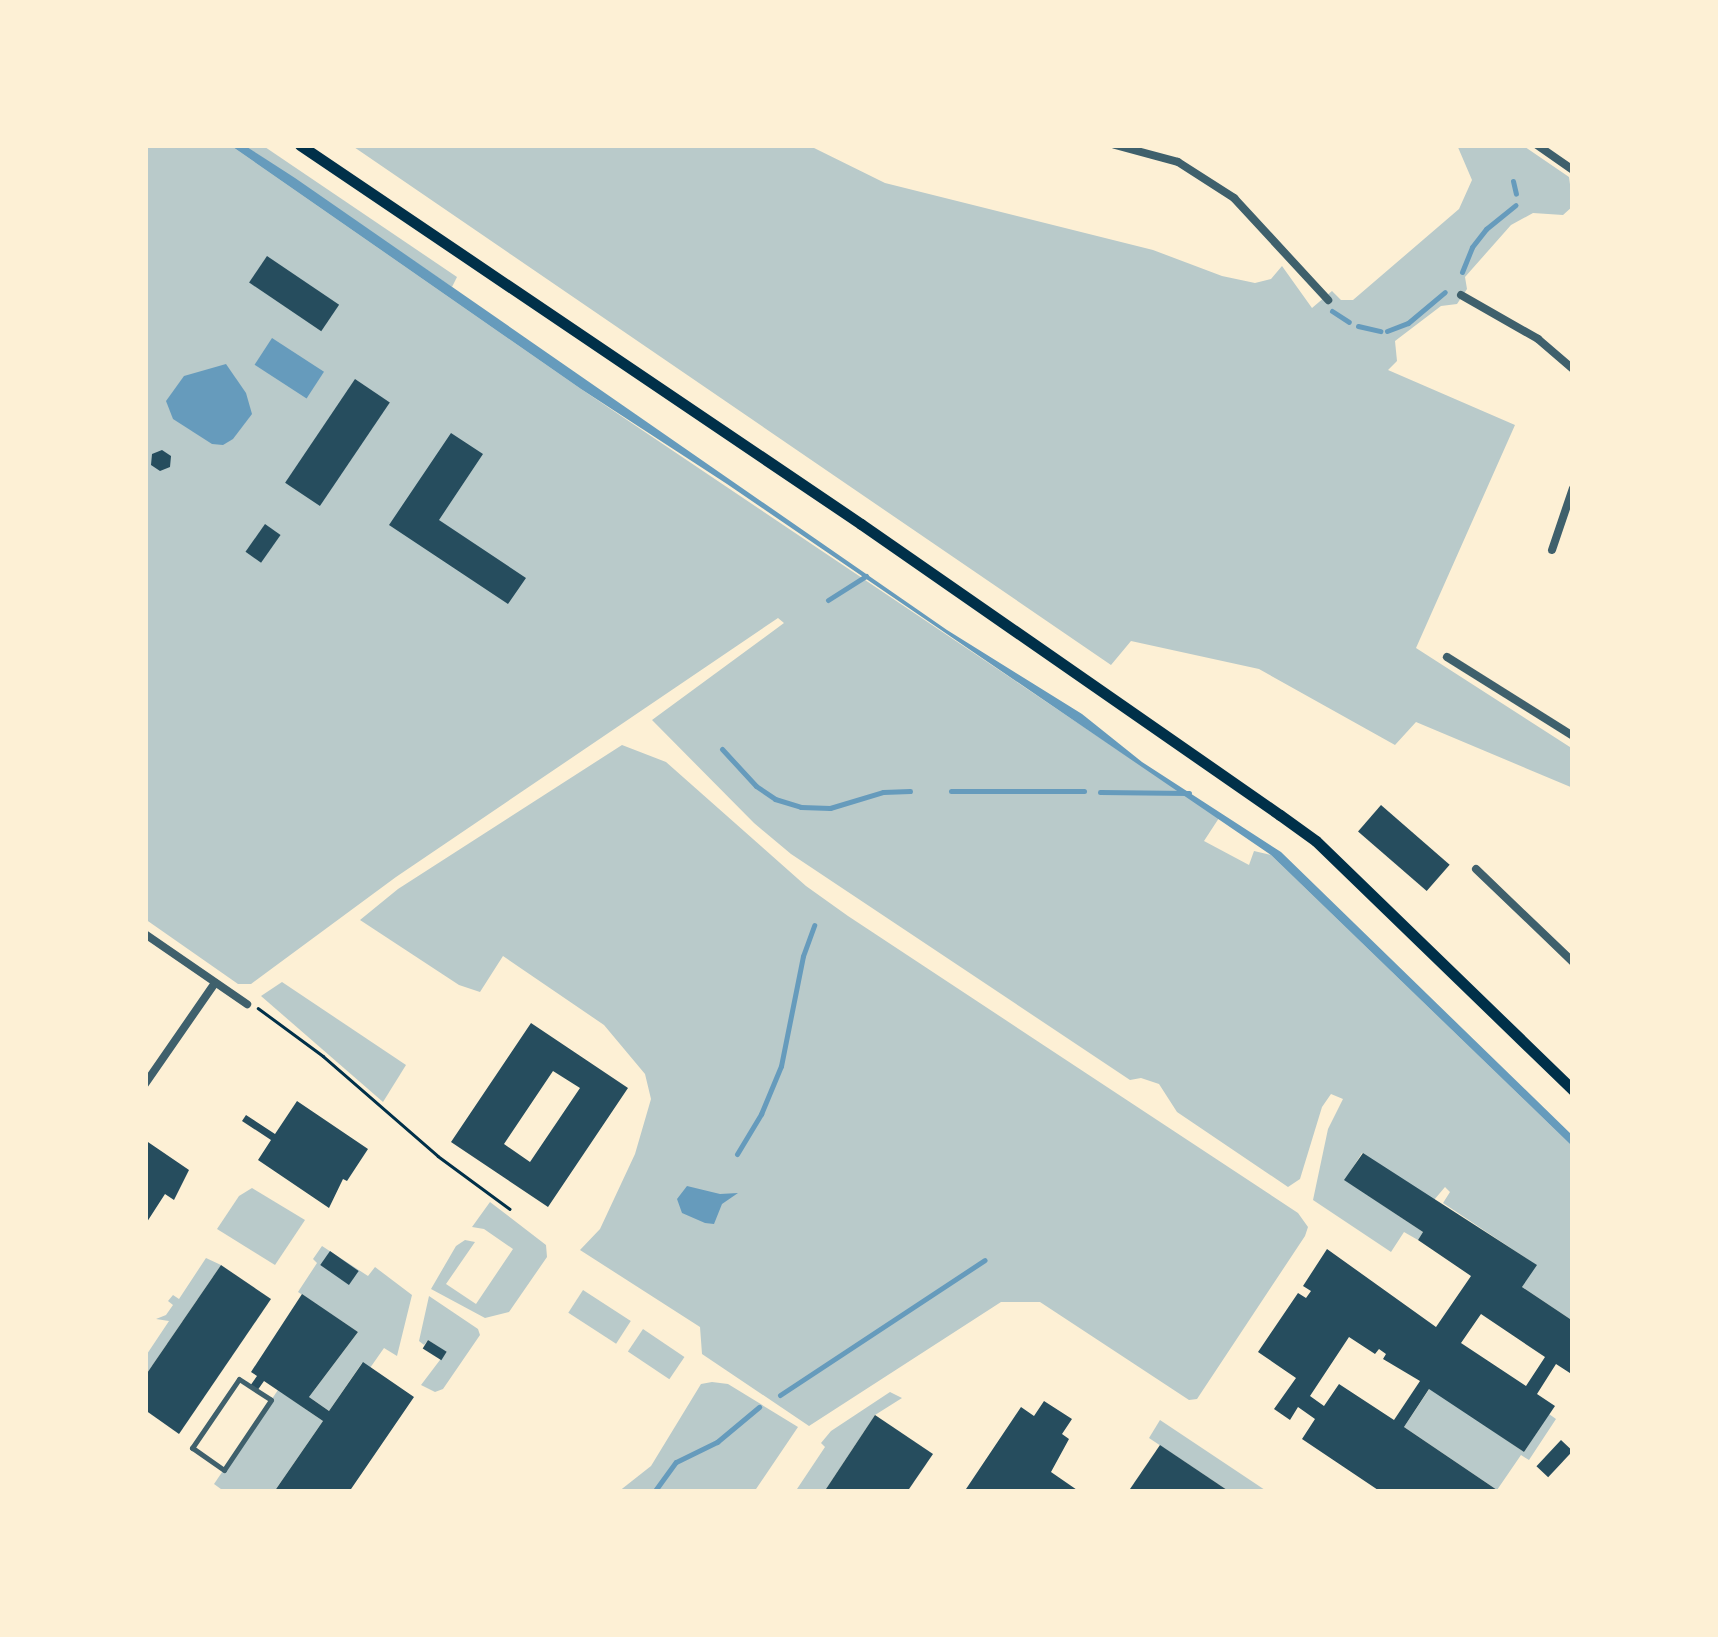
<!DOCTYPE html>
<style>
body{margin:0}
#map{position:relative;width:1718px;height:1637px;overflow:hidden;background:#fdf0d5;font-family:Spectral,serif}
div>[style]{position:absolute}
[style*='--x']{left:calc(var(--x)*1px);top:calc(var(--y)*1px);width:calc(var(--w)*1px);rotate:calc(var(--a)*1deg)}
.green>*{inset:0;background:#b9caca;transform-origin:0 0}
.water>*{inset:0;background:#669bbc;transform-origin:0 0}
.stream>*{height:5px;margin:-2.5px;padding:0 2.5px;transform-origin:2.5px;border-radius:2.5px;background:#669bbc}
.building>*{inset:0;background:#264d5e;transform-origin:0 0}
.path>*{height:2.5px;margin:-1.25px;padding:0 1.25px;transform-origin:1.25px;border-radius:1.25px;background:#003049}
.pedestrian>*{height:5px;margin:-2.5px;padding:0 2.5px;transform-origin:2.5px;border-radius:2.5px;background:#3f606c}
.minor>*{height:8px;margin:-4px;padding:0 4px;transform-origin:4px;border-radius:4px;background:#3f606c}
.primary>*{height:11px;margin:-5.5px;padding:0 5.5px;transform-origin:5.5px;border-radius:5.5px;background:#003049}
span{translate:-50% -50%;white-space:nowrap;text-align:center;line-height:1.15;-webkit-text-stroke:10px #fdf0d5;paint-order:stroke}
.frame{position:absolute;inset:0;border:148px solid #fdf0d5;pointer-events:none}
</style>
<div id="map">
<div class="green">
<i style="clip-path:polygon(145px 145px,230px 145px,581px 389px,1219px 818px,1204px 841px,1249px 865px,1254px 851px,1271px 855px,1573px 1147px,1573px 1321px,1522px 1287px,1536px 1265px,1443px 1203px,1450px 1192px,1445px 1187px,1434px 1200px,1362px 1153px,1345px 1180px,1423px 1232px,1418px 1240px,1404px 1232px,1391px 1252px,1313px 1200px,1328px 1129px,1343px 1099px,1331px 1094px,1322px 1107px,1300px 1179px,1288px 1187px,1177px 1112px,1159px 1084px,1141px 1078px,1130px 1080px,791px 854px,754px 823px,652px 720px,784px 623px,778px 618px,396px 877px,251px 984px,238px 984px,145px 919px)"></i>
<i style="clip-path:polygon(244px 145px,262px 145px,457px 277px,452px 287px)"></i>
<i style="clip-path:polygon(351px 145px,808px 145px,885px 183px,1153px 250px,1222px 276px,1255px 283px,1271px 279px,1282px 266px,1312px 308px,1332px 291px,1341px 300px,1353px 300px,1459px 209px,1472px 180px,1457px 145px,1522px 145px,1569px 177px,1573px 206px,1563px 215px,1533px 213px,1511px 225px,1465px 277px,1467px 289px,1457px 304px,1441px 306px,1395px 341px,1397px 361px,1388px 370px,1515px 425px,1416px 648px,1573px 749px,1573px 788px,1416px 722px,1395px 745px,1259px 669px,1131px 641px,1111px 665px)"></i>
<i style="clip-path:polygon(622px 745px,666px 762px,806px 886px,848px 916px,1298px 1213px,1308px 1227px,1305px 1236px,1197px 1399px,1189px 1400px,1040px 1302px,1001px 1302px,809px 1426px,702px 1354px,700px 1327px,580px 1250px,600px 1229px,635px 1154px,651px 1099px,645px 1074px,604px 1025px,503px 956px,480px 992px,459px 985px,360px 920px,398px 889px)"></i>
<i style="clip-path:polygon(282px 982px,406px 1065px,383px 1102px,261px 996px)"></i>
<i style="clip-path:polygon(252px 1188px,305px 1220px,275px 1265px,217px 1229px,239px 1196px)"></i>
<i style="clip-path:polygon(490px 1202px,546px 1245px,547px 1257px,509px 1312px,485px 1318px,431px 1289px,456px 1246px,465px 1240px,475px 1242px,446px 1284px,476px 1304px,513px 1249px,484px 1229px,472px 1227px)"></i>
<i style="clip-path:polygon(322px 1246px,368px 1276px,375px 1267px,412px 1295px,397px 1356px,384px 1348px,370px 1368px,362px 1363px,329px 1411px,309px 1397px,358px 1332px,298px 1292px,317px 1263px,313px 1259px)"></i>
<i style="clip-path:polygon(206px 1258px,221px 1265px,145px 1376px,145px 1357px,169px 1321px,156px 1319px,166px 1315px,173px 1305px,168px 1301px,173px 1295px,179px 1299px)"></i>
<i style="left:583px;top:1290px;width:57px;height:27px;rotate:33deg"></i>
<i style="clip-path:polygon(429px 1296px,478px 1329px,480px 1335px,443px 1389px,435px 1392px,421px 1385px,446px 1352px,428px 1340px,424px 1345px,419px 1341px)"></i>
<i style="left:643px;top:1329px;width:50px;height:27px;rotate:34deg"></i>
<i style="clip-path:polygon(712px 1382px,728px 1384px,798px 1427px,754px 1492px,618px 1492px,651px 1466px,701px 1384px)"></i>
<i style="clip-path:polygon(1430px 1388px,1524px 1452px,1549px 1414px,1556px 1419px,1529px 1460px,1521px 1455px,1497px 1490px,1404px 1427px)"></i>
<i style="clip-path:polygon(278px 1390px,323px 1421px,274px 1492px,225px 1492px,214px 1484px)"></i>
<i style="clip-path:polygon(890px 1392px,902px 1398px,875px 1415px,824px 1492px,795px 1492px,825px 1447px,821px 1443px,831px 1431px)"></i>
<i style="clip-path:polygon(1160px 1420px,1268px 1492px,1230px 1492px,1149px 1438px)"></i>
</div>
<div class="water">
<i style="clip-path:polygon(230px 145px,244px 145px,295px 178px,947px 630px,1082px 714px,1142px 762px,1281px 852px,1573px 1136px,1573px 1147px,1271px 855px,727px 484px,581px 389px)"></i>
<i style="left:272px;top:338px;width:62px;height:32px;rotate:33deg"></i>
<i style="clip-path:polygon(226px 364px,246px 393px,252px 414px,233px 439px,223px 445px,212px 444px,173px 419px,166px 401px,184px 376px)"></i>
<i style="clip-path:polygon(687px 1186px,720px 1194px,738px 1193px,722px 1204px,714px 1224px,705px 1223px,682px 1213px,677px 1199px)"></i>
</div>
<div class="stream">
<i style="--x:1513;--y:181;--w:13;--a:77"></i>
<i style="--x:1462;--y:272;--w:27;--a:-68"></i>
<i style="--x:1472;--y:247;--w:23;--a:-52"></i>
<i style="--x:1486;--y:229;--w:38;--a:-39"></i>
<i style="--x:1332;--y:311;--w:20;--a:33"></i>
<i style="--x:1358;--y:326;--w:23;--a:13"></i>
<i style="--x:1387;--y:331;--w:22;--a:-21"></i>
<i style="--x:1408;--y:323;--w:48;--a:-40"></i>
<i style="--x:828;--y:600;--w:45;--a:-32.3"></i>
<i style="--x:722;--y:749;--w:50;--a:47.4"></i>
<i style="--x:756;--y:786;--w:23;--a:34"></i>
<i style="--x:775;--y:799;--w:27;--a:17"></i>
<i style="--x:801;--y:807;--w:29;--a:2"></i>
<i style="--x:830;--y:808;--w:55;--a:-16.8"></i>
<i style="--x:883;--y:792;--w:27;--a:-2"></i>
<i style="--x:951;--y:791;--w:133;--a:0"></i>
<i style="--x:1100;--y:792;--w:89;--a:0.6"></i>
<i style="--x:737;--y:1154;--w:47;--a:-59"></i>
<i style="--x:761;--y:1114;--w:52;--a:-67.4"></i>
<i style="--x:781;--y:1066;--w:112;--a:-78.7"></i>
<i style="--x:803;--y:956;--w:33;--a:-70"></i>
<i style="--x:780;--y:1395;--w:245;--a:-33.4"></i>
<i style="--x:654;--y:1492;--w:37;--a:-54"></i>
<i style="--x:676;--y:1462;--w:46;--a:-26"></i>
<i style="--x:717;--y:1442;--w:55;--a:-39.8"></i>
</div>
<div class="building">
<i style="left:267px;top:256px;width:87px;height:32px;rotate:34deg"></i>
<i style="left:355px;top:379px;width:42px;height:125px;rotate:34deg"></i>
<i style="clip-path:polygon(451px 433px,483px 454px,439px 520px,526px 578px,508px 604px,389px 525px)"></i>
<i style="clip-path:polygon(162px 450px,171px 456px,170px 467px,160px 471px,151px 465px,152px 454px)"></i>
<i style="left:265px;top:524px;width:19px;height:34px;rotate:35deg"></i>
<i style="left:1381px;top:805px;width:91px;height:35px;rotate:41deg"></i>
<i style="clip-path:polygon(evenodd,531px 1023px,628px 1088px,548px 1207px,451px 1142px,531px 1023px,553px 1071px,580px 1088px,530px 1162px,504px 1144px,553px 1071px)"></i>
<i style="clip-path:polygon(297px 1101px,368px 1149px,347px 1181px,343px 1179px,329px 1208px,258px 1160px,271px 1140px,242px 1121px,246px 1115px,275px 1134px)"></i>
<i style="clip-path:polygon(145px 1140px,189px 1170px,174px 1200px,165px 1194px,145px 1225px)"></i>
<i style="clip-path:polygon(evenodd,1363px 1153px,1537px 1265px,1522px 1287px,1573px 1321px,1573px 1375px,1556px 1364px,1537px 1394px,1555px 1406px,1524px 1452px,1429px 1389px,1404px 1427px,1500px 1492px,1381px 1492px,1302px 1439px,1315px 1419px,1298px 1407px,1290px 1420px,1274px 1409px,1296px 1378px,1258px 1352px,1298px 1293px,1306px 1298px,1311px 1291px,1303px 1286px,1327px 1249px,1436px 1327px,1471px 1276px,1418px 1240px,1423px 1232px,1344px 1180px,1363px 1153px,1481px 1314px,1545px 1357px,1526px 1386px,1461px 1343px,1481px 1314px,1363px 1153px,1349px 1337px,1375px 1354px,1379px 1349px,1386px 1354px,1383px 1359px,1420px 1381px,1394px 1420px,1339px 1384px,1324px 1406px,1310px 1396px,1349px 1337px)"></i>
<i style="left:330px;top:1251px;width:35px;height:17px;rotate:35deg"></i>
<i style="clip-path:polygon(221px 1265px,271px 1299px,179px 1434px,145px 1410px,145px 1376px)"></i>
<i style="clip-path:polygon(302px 1294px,358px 1332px,309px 1397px,329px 1411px,363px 1362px,414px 1397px,349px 1492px,274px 1492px,323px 1421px,264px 1381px,257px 1391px,250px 1386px,257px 1376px,251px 1372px)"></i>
<i style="left:428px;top:1340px;width:22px;height:10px;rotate:32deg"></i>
<i style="clip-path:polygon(1044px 1401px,1072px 1419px,1062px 1434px,1069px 1439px,1051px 1472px,1080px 1492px,964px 1492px,1021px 1407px,1034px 1416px)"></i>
<i style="clip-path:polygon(875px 1415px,933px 1454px,907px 1492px,824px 1492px)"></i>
<i style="left:1561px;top:1440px;width:16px;height:36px;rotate:43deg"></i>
<i style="clip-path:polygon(1160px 1445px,1230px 1492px,1134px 1492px,1130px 1489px)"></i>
</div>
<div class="path">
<i style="--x:258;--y:1008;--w:81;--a:36.4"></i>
<i style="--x:323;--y:1056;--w:152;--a:41"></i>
<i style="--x:438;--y:1156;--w:89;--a:36.4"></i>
</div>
<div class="pedestrian">
<i style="--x:239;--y:1379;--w:38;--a:33"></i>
<i style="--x:271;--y:1400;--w:84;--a:123.9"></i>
<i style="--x:224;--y:1470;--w:39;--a:-145"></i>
<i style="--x:192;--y:1448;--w:83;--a:-55.7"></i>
</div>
<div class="minor">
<i style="--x:1115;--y:145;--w:65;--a:15.1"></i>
<i style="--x:1178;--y:162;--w:67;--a:32.7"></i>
<i style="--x:1234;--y:198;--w:139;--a:47.3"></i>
<i style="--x:1537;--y:145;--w:44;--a:34.8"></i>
<i style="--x:1461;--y:295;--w:89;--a:29.7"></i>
<i style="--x:1538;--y:339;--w:46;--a:40.6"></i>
<i style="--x:1552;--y:550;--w:65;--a:-71.3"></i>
<i style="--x:1447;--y:657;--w:149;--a:32.1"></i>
<i style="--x:1476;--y:869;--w:134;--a:43.8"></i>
<i style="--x:145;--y:934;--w:124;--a:34.5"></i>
<i style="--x:145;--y:1084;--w:123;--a:-55.3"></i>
</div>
<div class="primary">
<i style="--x:300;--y:145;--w:677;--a:34.04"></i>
<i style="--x:861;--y:524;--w:510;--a:34.78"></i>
<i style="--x:1280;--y:815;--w:44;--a:35.8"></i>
<i style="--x:1316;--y:841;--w:358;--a:44.1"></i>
</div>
<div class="frame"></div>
</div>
